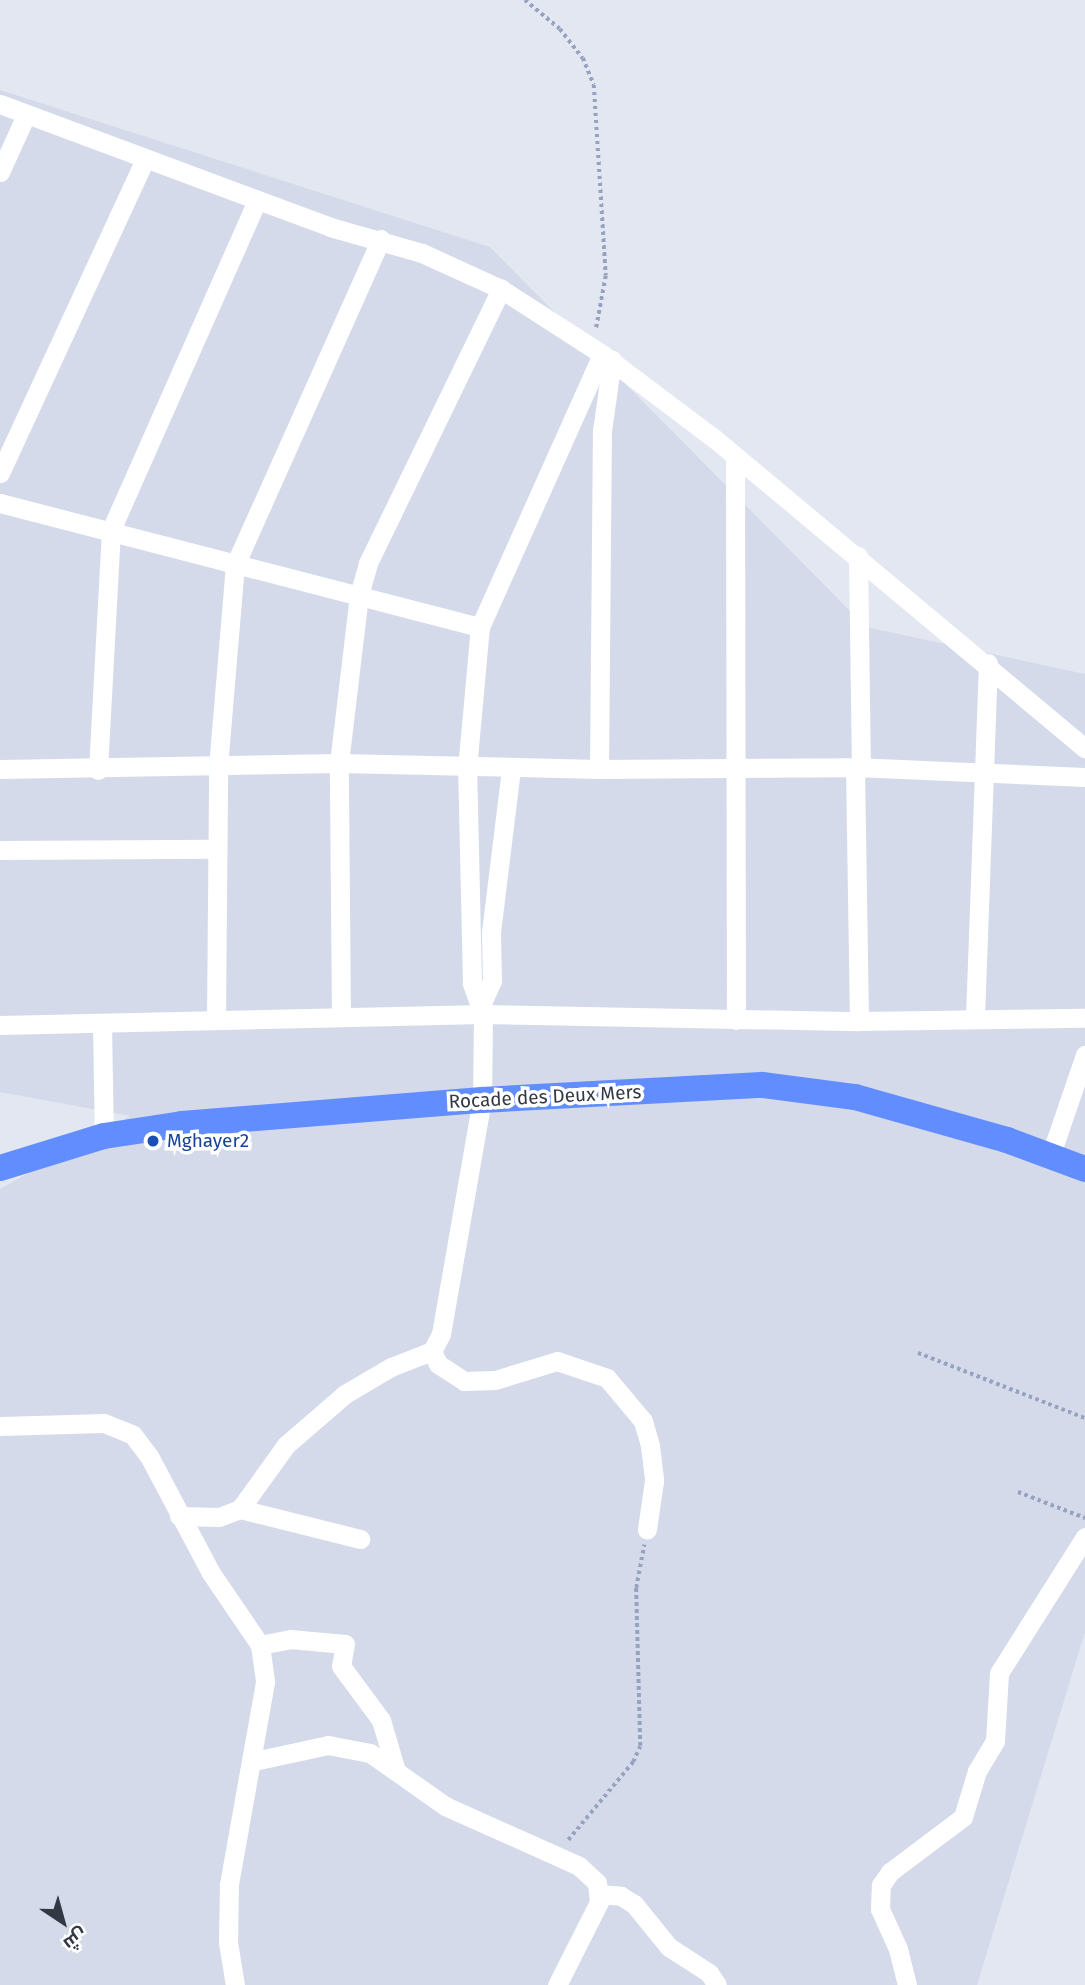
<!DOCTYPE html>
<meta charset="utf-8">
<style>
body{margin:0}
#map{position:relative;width:1085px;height:1985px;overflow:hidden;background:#e3e7f2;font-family:"Fira Sans",Cairo,sans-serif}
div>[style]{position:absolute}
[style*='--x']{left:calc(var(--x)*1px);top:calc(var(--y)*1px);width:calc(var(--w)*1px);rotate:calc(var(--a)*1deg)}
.residential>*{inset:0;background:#d5daeb}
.path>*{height:3.5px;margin-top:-1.75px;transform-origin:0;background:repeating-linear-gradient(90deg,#96a3c0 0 3.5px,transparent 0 7px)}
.minor>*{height:19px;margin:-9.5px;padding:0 9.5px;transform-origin:9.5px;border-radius:9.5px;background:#fff}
.highway>*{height:26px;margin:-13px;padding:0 13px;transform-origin:13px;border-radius:13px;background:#618dff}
.dots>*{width:19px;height:19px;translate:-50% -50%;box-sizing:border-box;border:4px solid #fff;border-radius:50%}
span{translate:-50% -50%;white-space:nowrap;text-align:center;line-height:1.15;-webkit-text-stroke:7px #fff;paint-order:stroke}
.street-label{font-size:19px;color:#333944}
.transit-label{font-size:19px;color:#164399}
.left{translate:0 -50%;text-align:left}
.north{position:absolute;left:28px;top:1887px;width:70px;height:70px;-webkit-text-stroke:5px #fff;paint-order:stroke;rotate:144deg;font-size:19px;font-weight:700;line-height:28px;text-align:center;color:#333944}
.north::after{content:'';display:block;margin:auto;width:24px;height:32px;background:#333944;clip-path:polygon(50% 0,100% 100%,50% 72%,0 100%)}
</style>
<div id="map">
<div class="residential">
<i style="clip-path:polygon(0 90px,490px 247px,866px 627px,1085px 674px,1085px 1632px,977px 1985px,0 1985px,0 1189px,130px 1116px,0 1092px)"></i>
</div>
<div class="path">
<i style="--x:525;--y:0;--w:45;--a:39.6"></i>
<i style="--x:560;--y:29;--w:37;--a:52"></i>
<i style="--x:583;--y:58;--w:29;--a:68"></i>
<i style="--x:594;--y:85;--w:191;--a:86.4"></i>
<i style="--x:606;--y:276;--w:55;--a:100.5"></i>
<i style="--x:918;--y:1353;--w:179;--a:21.3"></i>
<i style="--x:1018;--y:1492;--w:72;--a:21.2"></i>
<i style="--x:568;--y:1840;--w:102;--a:-50.2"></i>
<i style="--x:633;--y:1762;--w:17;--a:-66"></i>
<i style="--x:640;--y:1746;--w:158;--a:-91.5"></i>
<i style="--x:636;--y:1588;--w:44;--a:-79.5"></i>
</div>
<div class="minor">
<i style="--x:0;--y:104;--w:352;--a:20.4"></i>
<i style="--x:330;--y:227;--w:96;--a:15.8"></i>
<i style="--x:422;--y:253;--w:87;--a:24.5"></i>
<i style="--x:501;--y:289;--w:120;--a:32.8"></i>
<i style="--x:0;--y:172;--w:63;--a:-65.5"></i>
<i style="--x:735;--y:458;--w:562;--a:89.9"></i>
<i style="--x:0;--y:473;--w:344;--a:-65.2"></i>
<i style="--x:0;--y:503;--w:496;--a:14.5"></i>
<i style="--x:858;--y:556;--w:212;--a:89.2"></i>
<i style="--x:855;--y:767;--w:254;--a:89.1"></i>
<i style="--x:0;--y:769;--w:339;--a:-1"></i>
<i style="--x:339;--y:763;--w:260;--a:1.3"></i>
<i style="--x:599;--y:769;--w:338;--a:-89.5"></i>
<i style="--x:602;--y:431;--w:72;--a:-82"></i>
<i style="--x:599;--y:769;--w:256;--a:-0.4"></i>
<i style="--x:855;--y:767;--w:230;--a:2.5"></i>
<i style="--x:98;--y:770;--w:240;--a:-86.9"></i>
<i style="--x:111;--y:530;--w:361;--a:-66.1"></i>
<i style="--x:0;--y:850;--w:215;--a:-0.3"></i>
<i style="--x:482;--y:1003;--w:24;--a:-66"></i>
<i style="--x:492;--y:981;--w:49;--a:-91.2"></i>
<i style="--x:491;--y:932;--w:163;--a:-83"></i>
<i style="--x:341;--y:1017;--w:254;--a:-90.5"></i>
<i style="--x:339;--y:763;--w:169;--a:-83.2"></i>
<i style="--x:359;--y:595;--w:33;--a:-74"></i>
<i style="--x:368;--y:563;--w:305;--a:-64.1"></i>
<i style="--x:975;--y:1017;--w:354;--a:-87.9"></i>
<i style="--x:216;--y:1018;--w:251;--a:-89.5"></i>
<i style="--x:218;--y:767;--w:203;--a:-85.2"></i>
<i style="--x:235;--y:565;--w:357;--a:-65.9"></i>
<i style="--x:0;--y:1025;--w:483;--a:-1.3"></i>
<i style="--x:483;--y:1014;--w:376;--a:1.1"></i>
<i style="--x:859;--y:1021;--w:226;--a:-0.8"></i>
<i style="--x:102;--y:1025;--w:111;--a:89"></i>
<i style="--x:1050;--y:1157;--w:108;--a:-71.1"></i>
<i style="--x:432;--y:1351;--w:14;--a:65"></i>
<i style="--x:438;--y:1364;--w:31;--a:33"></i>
<i style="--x:464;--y:1381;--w:31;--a:-2"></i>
<i style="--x:495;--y:1380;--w:65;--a:-17"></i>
<i style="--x:557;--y:1361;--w:53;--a:18.8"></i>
<i style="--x:607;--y:1378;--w:56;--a:50.1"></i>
<i style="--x:643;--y:1421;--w:26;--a:74"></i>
<i style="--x:650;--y:1446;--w:35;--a:83"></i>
<i style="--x:654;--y:1481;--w:49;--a:98.3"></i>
<i style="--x:0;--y:1426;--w:104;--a:-1.7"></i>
<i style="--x:104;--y:1423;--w:31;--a:22"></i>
<i style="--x:133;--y:1435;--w:26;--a:53"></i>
<i style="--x:149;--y:1456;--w:132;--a:62.1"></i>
<i style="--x:211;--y:1573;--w:87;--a:55.8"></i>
<i style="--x:260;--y:1645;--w:37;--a:82"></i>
<i style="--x:265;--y:1682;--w:206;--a:100.1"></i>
<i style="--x:229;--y:1885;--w:57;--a:91"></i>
<i style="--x:228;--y:1942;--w:44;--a:80.8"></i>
<i style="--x:240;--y:1509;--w:124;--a:14"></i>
<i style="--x:179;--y:1516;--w:40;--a:1.4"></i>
<i style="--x:219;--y:1517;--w:22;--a:-21"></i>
<i style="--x:240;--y:1509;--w:79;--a:-54.3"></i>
<i style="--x:286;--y:1445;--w:78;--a:-40.8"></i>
<i style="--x:345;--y:1394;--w:53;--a:-30.4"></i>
<i style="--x:391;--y:1367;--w:44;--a:-21.3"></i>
<i style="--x:432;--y:1351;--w:19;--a:-62"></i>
<i style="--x:441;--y:1334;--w:238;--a:-80.1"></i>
<i style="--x:482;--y:1100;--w:86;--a:-89.3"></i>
<i style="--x:483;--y:1014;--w:33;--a:-110"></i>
<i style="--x:472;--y:983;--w:214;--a:-91.3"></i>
<i style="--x:467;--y:769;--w:143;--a:-84.8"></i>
<i style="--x:480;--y:627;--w:299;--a:-65.9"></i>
<i style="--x:602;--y:354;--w:141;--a:37"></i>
<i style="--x:715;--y:439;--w:482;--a:39.9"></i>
<i style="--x:260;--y:1645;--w:31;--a:-11"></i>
<i style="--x:290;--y:1639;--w:55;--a:5.2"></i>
<i style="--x:345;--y:1644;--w:22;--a:100"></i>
<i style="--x:341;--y:1666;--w:67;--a:53.5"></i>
<i style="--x:381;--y:1720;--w:53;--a:73.6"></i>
<i style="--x:254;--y:1761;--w:76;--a:-12.2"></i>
<i style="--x:328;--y:1745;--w:43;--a:10.8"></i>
<i style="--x:370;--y:1753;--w:92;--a:35.2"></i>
<i style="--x:445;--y:1806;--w:147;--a:24.1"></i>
<i style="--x:579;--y:1866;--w:25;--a:43"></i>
<i style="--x:597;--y:1883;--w:19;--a:84"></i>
<i style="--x:599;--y:1902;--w:93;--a:116.8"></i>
<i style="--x:600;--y:1894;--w:21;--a:5"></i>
<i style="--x:621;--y:1896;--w:15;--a:32"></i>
<i style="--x:634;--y:1904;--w:55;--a:50.9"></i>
<i style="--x:669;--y:1947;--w:48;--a:33"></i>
<i style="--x:709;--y:1973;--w:14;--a:56"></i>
<i style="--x:907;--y:1985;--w:37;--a:-104"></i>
<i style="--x:898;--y:1949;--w:44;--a:-114.2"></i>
<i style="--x:880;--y:1909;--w:24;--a:-88"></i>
<i style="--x:881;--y:1885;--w:16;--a:-55"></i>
<i style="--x:890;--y:1872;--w:91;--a:-37"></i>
<i style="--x:963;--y:1817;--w:48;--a:-73.1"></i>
<i style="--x:977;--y:1771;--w:35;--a:-59"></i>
<i style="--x:995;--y:1741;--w:68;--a:-86.6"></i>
<i style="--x:999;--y:1673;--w:161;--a:-57.7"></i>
</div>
<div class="highway">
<i style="--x:0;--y:1168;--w:109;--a:-17.1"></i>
<i style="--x:104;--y:1136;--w:79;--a:-8.7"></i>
<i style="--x:182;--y:1124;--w:301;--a:-4.6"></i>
<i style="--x:482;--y:1100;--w:280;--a:-3.1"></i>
<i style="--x:762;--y:1085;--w:94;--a:7.4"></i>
<i style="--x:855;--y:1097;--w:158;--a:15.8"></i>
<i style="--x:1007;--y:1140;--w:83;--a:20.4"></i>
</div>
<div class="dots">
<i style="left:153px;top:1141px;background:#1a4fb4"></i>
</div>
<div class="street-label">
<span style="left:545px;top:1097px;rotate:-3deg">Rocade des Deux Mers</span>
</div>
<div class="transit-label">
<span class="left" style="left:167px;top:1141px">Mghayer2</span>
</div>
<div class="north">ش</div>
</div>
